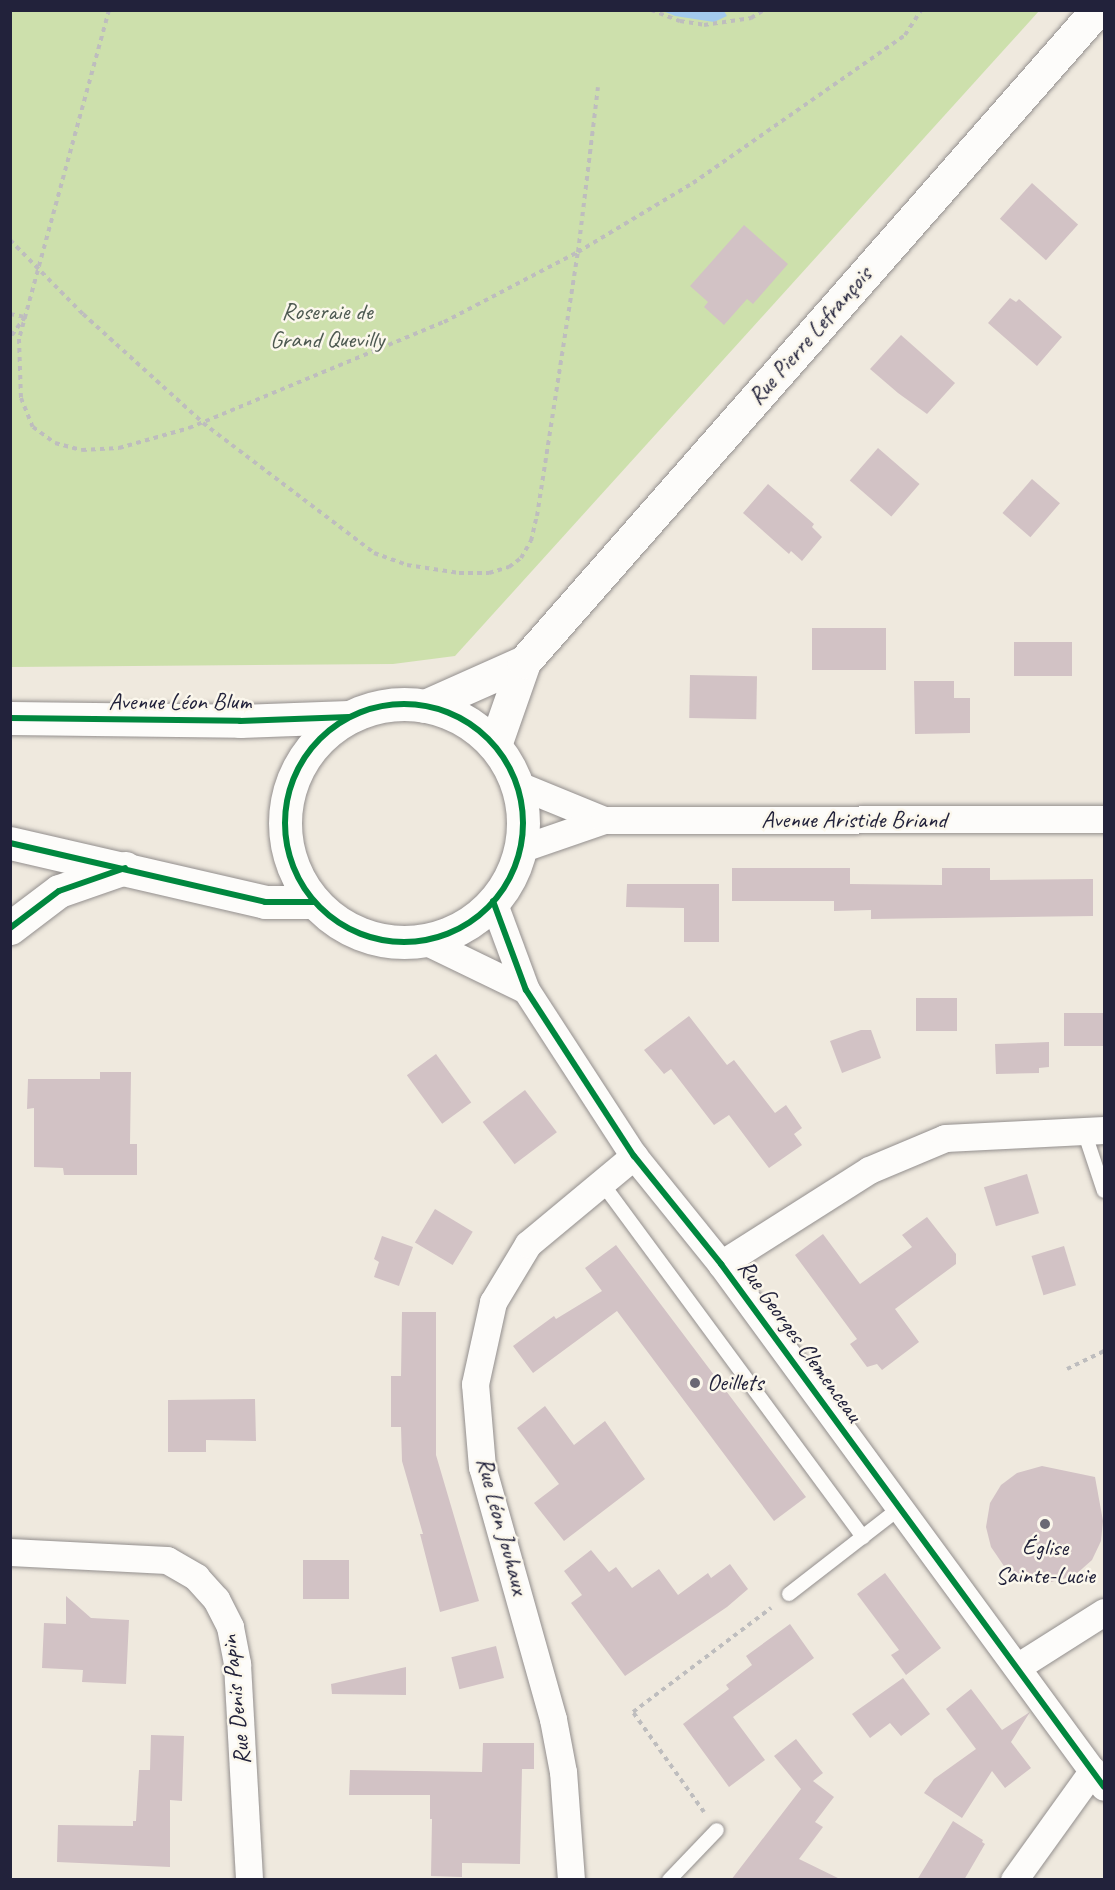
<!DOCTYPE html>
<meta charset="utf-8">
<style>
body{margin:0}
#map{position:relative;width:1115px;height:1890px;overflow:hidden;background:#efe9de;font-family:Caveat,sans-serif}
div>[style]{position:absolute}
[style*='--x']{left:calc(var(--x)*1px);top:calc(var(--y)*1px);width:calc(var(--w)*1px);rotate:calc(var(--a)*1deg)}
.green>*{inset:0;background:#cde0ac}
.water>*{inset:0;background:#a3caed}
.building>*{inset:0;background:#d2c2c5;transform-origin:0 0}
.path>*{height:4px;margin-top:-2px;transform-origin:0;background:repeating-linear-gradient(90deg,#bebdbe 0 4.5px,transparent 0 9px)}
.roads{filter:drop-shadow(0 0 2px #938f8e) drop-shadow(0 0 2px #938f8e)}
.service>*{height:14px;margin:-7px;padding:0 7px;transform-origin:7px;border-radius:7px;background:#fdfcfa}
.minor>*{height:27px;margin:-13.5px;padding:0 13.5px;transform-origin:13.5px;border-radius:13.5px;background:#fdfcfa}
.tertiary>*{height:33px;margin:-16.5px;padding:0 16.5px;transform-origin:16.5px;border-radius:16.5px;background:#fdfcfa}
.tertiary>.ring{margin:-16.5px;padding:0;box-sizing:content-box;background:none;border:33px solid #fdfcfa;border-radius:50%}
.cycleway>*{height:6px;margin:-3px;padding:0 3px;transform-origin:3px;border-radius:3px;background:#00873e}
.cycleway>.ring{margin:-3px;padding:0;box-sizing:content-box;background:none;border:6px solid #00873e;border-radius:50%}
.dots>*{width:16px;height:16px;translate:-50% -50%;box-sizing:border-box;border:3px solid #fbf7ec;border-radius:50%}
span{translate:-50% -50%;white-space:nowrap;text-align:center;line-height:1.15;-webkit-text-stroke:5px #fbf7ec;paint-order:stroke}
.park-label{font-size:24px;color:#4d5951}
.street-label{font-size:24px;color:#22223b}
.poi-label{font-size:24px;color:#22223b}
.left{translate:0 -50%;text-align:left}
.frame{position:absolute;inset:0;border:12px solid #22223b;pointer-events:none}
</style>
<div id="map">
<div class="green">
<i style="clip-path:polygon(10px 11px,1039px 11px,455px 656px,393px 664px,11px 667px)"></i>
</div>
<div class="water">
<i style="clip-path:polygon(663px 11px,724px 11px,727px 16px,714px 22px,675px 16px)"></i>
</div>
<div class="building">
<i style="left:1032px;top:183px;width:62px;height:48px;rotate:42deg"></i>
<i style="clip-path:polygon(744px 225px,788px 264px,753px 304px,747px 299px,724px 325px,704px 307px,708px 302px,690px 286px)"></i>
<i style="clip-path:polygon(1010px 298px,1016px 302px,1019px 299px,1062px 337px,1037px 366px,988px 323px)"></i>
<i style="clip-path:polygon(901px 335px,955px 383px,927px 414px,898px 393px,870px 369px)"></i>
<i style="left:878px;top:448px;width:55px;height:43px;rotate:41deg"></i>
<i style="left:1032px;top:479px;width:37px;height:45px;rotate:41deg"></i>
<i style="clip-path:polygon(768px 484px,814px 524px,812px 527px,822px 537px,802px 561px,791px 551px,789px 554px,743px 513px)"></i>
<i style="left:812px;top:628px;width:74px;height:42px"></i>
<i style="left:1014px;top:642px;width:58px;height:34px"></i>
<i style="left:690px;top:675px;width:67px;height:43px;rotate:1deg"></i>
<i style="clip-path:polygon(914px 681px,954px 681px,954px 698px,970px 698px,970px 733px,915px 734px)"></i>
<i style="clip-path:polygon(732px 868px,850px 868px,850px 884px,942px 885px,942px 868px,990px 868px,990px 880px,1093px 879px,1093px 916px,871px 919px,871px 910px,834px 911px,834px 901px,732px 901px)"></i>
<i style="clip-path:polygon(627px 884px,719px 884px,719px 942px,684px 942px,684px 908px,626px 907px)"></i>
<i style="left:916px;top:998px;width:41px;height:33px"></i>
<i style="left:1104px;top:1013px;width:33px;height:40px;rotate:90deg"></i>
<i style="clip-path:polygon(689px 1016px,727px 1065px,734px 1060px,775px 1113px,786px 1105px,802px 1128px,794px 1134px,802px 1145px,769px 1168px,729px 1115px,714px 1125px,671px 1069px,664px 1074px,644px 1050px)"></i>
<i style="clip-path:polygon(861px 1030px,871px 1030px,881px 1058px,842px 1073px,830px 1041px)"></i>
<i style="clip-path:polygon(1049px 1042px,1049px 1067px,1039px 1068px,1039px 1073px,996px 1074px,995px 1044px)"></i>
<i style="left:436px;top:1054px;width:60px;height:36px;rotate:54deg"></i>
<i style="clip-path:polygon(100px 1072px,131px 1072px,130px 1144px,137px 1144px,137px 1175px,64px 1175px,63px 1168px,34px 1167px,34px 1108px,27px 1109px,28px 1079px,100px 1079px)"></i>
<i style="left:525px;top:1090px;width:53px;height:53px;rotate:53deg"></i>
<i style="left:1027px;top:1174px;width:41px;height:45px;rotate:73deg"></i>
<i style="left:435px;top:1209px;width:44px;height:39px;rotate:31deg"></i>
<i style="clip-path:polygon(927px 1217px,956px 1254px,956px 1264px,895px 1309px,919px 1342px,882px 1370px,877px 1364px,867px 1367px,850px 1344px,857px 1339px,795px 1255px,823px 1234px,860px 1284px,912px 1247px,902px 1235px)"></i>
<i style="clip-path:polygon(382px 1236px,413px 1247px,399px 1286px,374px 1277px,379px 1262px,374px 1259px)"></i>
<i style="clip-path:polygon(616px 1245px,806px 1497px,774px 1521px,617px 1311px,533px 1373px,513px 1346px,554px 1316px,556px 1319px,602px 1291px,585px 1268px)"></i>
<i style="left:1064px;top:1246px;width:41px;height:34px;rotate:73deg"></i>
<i style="clip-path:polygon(402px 1312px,436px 1312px,436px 1455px,479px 1601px,440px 1612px,420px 1534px,423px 1534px,402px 1461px,401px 1427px,391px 1427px,391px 1376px,401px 1376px)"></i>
<i style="clip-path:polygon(255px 1399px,256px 1441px,206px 1440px,206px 1452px,168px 1452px,168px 1400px)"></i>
<i style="clip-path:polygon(545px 1406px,574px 1445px,605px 1421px,645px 1479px,564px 1541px,534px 1503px,559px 1484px,517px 1428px)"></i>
<i style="clip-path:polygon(1042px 1466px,1095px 1477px,1103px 1521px,1101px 1541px,1092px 1560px,1074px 1576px,1047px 1583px,1024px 1579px,1004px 1566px,991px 1547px,986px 1527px,990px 1503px,1001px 1485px,1017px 1473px)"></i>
<i style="clip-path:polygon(591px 1550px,609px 1572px,616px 1567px,632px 1588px,659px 1569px,678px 1595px,708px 1573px,711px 1578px,730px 1564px,748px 1589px,727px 1607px,625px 1676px,571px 1603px,582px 1595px,564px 1571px)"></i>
<i style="left:303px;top:1560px;width:46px;height:39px"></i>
<i style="clip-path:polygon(885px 1573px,941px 1648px,906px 1675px,891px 1655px,899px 1650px,857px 1594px)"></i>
<i style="clip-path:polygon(66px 1596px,91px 1618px,129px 1620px,126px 1684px,82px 1682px,83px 1670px,42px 1668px,44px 1623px,66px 1624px)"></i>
<i style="clip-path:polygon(790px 1624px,814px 1658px,733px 1717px,765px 1760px,729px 1787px,683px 1724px,729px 1689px,726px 1685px,752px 1665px,746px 1656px)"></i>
<i style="left:496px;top:1646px;width:33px;height:46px;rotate:76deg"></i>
<i style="clip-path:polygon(406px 1667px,406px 1695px,332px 1694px,331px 1684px)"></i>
<i style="clip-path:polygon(903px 1678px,930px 1714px,901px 1736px,890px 1723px,870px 1738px,852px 1714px)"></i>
<i style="clip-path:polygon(971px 1689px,1002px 1730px,1030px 1712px,1011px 1742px,1031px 1768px,1005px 1788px,992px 1771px,962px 1818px,924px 1793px,934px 1779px,976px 1749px,946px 1709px)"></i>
<i style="clip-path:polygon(151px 1735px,184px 1736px,182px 1801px,170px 1800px,170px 1867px,57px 1862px,58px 1825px,133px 1826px,133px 1821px,136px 1821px,139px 1770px,150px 1770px)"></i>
<i style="clip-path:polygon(796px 1739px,823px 1773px,813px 1781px,834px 1797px,815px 1822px,823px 1827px,799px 1859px,842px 1880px,731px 1880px,801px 1789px,774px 1756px)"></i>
<i style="clip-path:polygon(483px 1743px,534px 1743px,534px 1769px,522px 1769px,520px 1864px,462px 1863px,462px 1877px,431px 1876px,432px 1819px,430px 1819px,430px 1795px,349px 1795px,350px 1770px,482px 1772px)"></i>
<i style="clip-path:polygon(953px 1821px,983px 1840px,982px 1842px,985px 1844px,964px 1880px,917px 1880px)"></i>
</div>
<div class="path">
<i style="--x:109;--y:10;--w:341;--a:105.3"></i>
<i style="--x:19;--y:339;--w:59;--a:88.1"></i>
<i style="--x:21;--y:398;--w:31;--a:68"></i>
<i style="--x:33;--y:427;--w:27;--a:36"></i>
<i style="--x:55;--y:443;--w:28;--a:15"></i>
<i style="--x:82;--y:450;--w:37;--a:-3"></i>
<i style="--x:119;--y:448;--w:73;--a:-15.9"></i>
<i style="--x:189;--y:428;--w:276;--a:-22.6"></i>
<i style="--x:444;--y:322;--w:151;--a:-27.6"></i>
<i style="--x:578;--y:252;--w:134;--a:-31"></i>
<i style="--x:693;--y:183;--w:259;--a:-34.9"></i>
<i style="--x:905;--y:35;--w:30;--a:-57"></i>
<i style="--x:651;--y:10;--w:31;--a:21"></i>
<i style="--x:680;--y:21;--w:24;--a:9"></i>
<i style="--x:704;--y:25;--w:48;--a:-8.5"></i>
<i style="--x:751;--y:18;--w:15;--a:-32"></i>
<i style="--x:10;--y:240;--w:104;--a:45.4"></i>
<i style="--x:83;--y:314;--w:162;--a:42.2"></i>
<i style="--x:203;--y:423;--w:215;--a:37.2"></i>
<i style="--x:374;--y:553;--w:35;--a:20"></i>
<i style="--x:407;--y:565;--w:53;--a:8.7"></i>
<i style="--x:459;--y:573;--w:30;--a:0"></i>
<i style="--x:489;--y:573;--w:21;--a:-17"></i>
<i style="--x:509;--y:567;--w:15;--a:-37"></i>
<i style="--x:521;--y:558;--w:20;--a:-60"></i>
<i style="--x:531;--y:541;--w:26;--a:-77"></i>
<i style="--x:537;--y:516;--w:267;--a:-81.2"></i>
<i style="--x:578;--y:252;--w:166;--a:-83.1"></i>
<i style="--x:10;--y:314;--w:15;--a:11"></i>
<i style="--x:25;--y:317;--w:26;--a:126"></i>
<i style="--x:1067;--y:1369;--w:41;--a:-25.9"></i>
<i style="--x:704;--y:1812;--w:123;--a:-125.4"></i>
<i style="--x:633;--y:1712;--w:173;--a:-37"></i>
</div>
<div class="roads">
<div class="service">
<i style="--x:1084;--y:1131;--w:63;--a:71.6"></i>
<i style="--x:602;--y:1183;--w:440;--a:53.6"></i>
<i style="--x:789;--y:1594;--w:140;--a:-37.8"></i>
<i style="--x:669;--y:1880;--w:69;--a:-46.2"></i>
</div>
<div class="minor">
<i style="--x:516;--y:784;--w:95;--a:22.2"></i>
<i style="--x:520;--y:849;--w:89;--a:-19"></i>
<i style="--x:604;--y:820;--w:500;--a:-0.11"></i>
<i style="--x:493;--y:901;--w:95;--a:69.7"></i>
<i style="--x:526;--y:990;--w:198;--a:57"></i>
<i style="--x:634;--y:1156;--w:139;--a:51.1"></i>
<i style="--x:721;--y:1264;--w:648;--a:53.78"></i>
<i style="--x:425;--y:941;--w:112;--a:25.9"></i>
<i style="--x:721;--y:1264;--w:175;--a:-32.4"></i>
<i style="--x:869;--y:1170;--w:82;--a:-22.8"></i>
<i style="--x:945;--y:1138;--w:159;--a:-2.9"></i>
<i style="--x:10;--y:1552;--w:157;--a:2.9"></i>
<i style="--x:167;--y:1560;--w:34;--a:30"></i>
<i style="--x:196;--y:1577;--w:30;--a:48"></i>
<i style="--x:216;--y:1599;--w:31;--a:63"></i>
<i style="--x:230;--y:1627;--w:38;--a:79"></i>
<i style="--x:237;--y:1664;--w:216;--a:86.8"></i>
<i style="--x:1017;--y:1667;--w:103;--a:-32.3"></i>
<i style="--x:571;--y:1880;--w:108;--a:-94.2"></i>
<i style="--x:563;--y:1772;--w:54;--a:-100.7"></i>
<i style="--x:553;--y:1719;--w:262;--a:-105.7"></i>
<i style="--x:482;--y:1467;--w:83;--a:-94.8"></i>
<i style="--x:475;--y:1384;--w:84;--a:-77.6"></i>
<i style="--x:493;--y:1302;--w:68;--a:-58.9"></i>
<i style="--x:528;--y:1244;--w:138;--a:-39.7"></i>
<i style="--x:1014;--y:1880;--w:135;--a:-54.3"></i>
</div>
<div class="tertiary">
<i class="ring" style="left:285px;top:704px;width:205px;height:205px"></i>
<i style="--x:425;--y:706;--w:108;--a:-24"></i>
<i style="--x:10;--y:718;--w:230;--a:0.7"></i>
<i style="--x:240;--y:721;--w:109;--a:-2.1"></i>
<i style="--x:495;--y:745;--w:88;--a:-70.7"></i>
<i style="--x:524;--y:662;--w:868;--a:-48.69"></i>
<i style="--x:10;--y:843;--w:262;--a:13"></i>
<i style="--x:265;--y:902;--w:49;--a:0"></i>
<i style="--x:10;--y:928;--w:61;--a:-37.1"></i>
<i style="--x:59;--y:891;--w:70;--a:-19.2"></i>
</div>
</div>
<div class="cycleway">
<i class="ring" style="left:285px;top:704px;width:232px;height:232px"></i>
<i style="--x:10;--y:718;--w:230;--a:0.7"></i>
<i style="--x:240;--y:721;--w:109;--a:-2.1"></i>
<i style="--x:10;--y:843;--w:262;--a:13"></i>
<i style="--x:265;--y:902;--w:49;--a:0"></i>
<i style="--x:493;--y:901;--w:95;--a:69.7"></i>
<i style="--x:526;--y:990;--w:198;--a:57"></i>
<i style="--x:634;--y:1156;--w:139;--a:51.1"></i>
<i style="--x:721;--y:1264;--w:648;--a:53.78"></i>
<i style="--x:10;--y:928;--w:61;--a:-37.1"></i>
<i style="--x:59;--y:891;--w:70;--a:-19.2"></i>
</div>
<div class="dots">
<i style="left:695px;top:1383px;background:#6a6874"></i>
<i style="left:1045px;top:1524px;background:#6a6874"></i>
</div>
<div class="park-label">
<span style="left:327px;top:326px">Roseraie de<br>Grand Quevilly</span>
</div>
<div class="street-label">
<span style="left:810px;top:336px;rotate:-49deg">Rue Pierre Lefrançois</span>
<span style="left:180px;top:702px">Avenue Léon Blum</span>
<span style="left:854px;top:820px">Avenue Aristide Briand</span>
<span style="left:800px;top:1341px;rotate:54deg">Rue Georges Clemenceau</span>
<span style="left:502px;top:1526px;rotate:75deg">Rue Léon Jouhaux</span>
<span style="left:236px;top:1700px;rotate:-96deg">Rue Denis Papin</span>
</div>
<div class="poi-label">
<span class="left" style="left:707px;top:1383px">Oeillets</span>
<span style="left:1045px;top:1562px">Église<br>Sainte-Lucie</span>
</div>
<div class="frame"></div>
</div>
